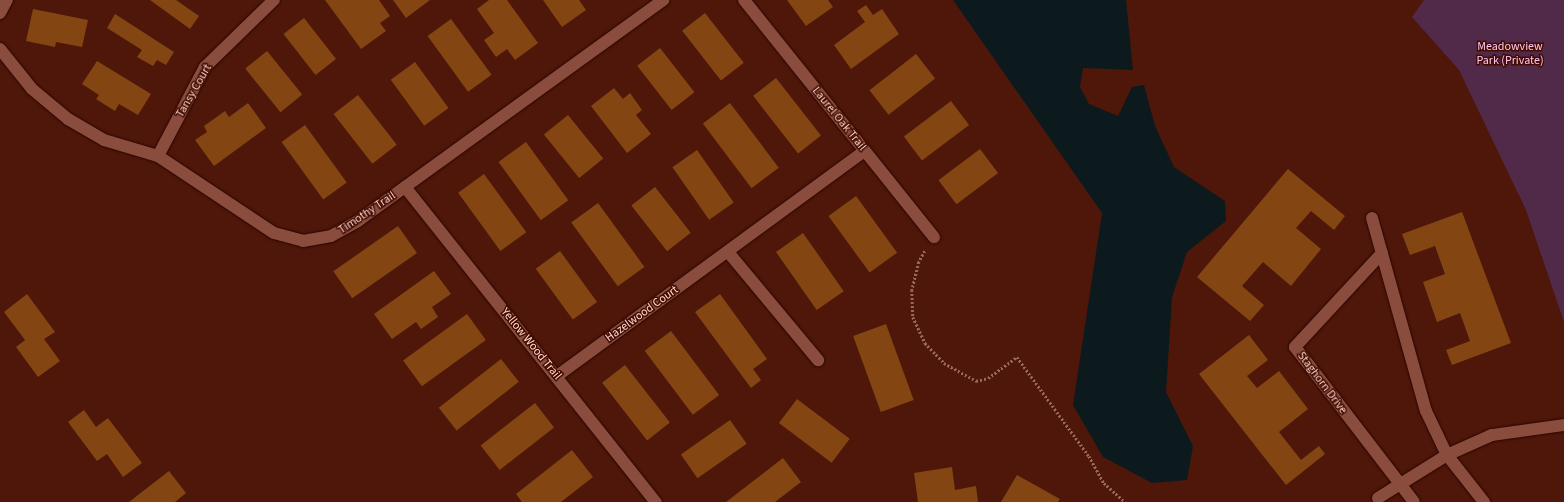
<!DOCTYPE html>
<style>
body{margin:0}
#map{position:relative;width:1564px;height:502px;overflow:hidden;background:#4e1709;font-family:"Source Sans 3",sans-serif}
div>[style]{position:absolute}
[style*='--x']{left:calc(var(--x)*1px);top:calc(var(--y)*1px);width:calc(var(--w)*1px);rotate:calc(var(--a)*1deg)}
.green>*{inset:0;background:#502a48}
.water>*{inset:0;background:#0c1a1d}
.building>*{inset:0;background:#834613;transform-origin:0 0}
.path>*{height:2.5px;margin-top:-1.25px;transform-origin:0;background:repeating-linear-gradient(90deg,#98685c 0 2px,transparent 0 4px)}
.roads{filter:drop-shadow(0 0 1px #2c0400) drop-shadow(0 0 1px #2c0400)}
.minor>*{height:12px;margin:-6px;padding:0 6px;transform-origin:6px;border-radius:6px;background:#8a4d3d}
span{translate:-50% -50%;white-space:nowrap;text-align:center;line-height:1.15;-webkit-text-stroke:3px #430b01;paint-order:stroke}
.park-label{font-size:12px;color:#fcc6ef}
.street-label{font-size:12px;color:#ffdad0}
</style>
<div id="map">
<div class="green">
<i style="clip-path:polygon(1424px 0,1564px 0,1564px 322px,1526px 210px,1459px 70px,1412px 17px)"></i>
</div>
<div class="water">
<i style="clip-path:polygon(953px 0,1126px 0,1133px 70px,1083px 68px,1080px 87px,1089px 104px,1118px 116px,1132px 87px,1144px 85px,1155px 126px,1174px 167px,1225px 201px,1226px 221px,1187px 252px,1172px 297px,1166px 392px,1193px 446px,1187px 480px,1152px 483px,1103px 457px,1073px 405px,1102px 213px)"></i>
</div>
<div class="building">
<i style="clip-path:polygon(150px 0,176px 0,199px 16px,190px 29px)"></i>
<i style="clip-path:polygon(325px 0,379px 0,390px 16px,380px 23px,386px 31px,361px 49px)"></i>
<i style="clip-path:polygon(393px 0,430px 0,406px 18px)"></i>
<i style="clip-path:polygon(489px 0,507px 0,538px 43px,515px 60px,507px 49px,496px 57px,484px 40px,494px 33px,477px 9px)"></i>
<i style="clip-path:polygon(543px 0,579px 0,586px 10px,562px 27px)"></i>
<i style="clip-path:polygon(787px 0,828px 0,833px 7px,806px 26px)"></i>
<i style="clip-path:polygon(866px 5px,873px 15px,882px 9px,899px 34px,851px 69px,834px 45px,865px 22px,857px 11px)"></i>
<i style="clip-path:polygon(33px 9px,88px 20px,82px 47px,56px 42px,55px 47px,26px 41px)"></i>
<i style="left:705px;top:13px;width:63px;height:29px;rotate:52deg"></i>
<i style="clip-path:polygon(115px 14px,174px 52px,166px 65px,157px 60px,153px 66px,137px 57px,142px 50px,107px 28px)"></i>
<i style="left:304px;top:18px;width:52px;height:26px;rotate:52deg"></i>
<i style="left:451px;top:19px;width:69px;height:29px;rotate:54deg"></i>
<i style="left:660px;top:48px;width:56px;height:29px;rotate:52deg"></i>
<i style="left:267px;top:51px;width:56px;height:28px;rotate:51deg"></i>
<i style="left:916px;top:54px;width:31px;height:59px;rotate:52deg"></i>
<i style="clip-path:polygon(97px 61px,151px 94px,138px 115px,119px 104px,115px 111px,96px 99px,99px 95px,82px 84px)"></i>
<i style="left:415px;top:62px;width:57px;height:30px;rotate:54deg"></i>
<i style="left:776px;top:78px;width:73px;height:29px;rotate:52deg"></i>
<i style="clip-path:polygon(614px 88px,623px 99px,630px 93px,642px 110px,636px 115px,651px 134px,627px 153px,591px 106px)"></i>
<i style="left:358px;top:95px;width:63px;height:31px;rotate:52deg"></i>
<i style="left:951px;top:101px;width:30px;height:59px;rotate:53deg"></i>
<i style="clip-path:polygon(248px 103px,266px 128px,214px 166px,195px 140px,207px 132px,204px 126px,225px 111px,229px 117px)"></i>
<i style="left:730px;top:103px;width:81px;height:34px;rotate:53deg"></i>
<i style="left:568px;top:115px;width:56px;height:31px;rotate:51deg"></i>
<i style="left:305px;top:125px;width:71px;height:29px;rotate:54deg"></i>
<i style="left:526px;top:142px;width:72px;height:34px;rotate:54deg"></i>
<i style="left:980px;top:149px;width:30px;height:52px;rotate:53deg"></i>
<i style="left:697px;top:150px;width:64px;height:30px;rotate:55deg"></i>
<i style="clip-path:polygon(1288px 169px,1345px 216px,1334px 230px,1311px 211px,1296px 228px,1321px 249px,1291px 286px,1263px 262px,1242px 286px,1264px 305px,1250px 321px,1197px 277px)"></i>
<i style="left:484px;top:174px;width:72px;height:32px;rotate:54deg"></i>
<i style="left:655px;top:187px;width:58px;height:30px;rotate:52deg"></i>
<i style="left:856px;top:196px;width:70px;height:34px;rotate:54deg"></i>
<i style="left:598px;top:203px;width:79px;height:33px;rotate:54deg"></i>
<i style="clip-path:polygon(1462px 212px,1511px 343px,1452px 365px,1446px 350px,1470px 341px,1460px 313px,1437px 322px,1423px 282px,1445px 274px,1435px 246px,1410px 255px,1402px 234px)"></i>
<i style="left:398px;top:226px;width:33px;height:79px;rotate:55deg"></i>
<i style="left:803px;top:233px;width:71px;height:33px;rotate:55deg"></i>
<i style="left:560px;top:251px;width:63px;height:30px;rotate:54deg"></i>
<i style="clip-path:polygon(434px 271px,451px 294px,432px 307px,438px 317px,421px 329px,416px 322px,392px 339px,374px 314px)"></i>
<i style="clip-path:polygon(27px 294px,55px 332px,44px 339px,60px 361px,38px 377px,16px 347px,25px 340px,4px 312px)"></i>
<i style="clip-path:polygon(720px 294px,767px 359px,753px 369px,761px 380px,751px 388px,695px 312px)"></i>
<i style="left:467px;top:314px;width:32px;height:79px;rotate:54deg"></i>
<i style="left:886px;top:324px;width:81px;height:35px;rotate:70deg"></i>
<i style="left:671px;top:331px;width:80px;height:33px;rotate:53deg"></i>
<i style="clip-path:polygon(1249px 335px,1268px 360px,1247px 376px,1257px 388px,1279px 371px,1308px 409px,1279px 432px,1301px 460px,1319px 446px,1325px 454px,1286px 485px,1199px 374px)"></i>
<i style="left:501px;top:359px;width:29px;height:79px;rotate:52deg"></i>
<i style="left:625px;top:365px;width:73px;height:29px;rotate:52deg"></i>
<i style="left:797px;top:399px;width:66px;height:30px;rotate:37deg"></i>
<i style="left:535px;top:403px;width:31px;height:69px;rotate:52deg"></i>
<i style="clip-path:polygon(84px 410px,96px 427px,108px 418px,142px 463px,123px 477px,107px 454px,97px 461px,68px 422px)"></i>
<i style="left:730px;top:420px;width:29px;height:60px;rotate:55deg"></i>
<i style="clip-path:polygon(572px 450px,593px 477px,561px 502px,522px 502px,516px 494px)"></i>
<i style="clip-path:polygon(783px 458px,801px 482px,775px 502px,726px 502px)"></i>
<i style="clip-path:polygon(952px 467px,955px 490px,976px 486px,978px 502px,918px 502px,914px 473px)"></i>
<i style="clip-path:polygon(169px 471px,186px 493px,175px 502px,129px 502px)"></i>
<i style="clip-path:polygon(1017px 475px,1060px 499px,1058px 502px,1001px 502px)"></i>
</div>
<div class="path">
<i style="--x:925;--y:251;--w:13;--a:119"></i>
<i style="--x:919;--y:262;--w:29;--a:104"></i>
<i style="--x:912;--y:290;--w:27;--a:88"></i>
<i style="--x:913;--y:317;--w:29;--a:65"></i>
<i style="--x:925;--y:343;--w:28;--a:46"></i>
<i style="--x:944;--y:363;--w:37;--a:29"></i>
<i style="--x:976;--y:381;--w:12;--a:-14"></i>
<i style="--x:988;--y:378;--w:36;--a:-36"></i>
<i style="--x:1017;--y:357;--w:122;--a:54"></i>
<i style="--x:1089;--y:456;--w:31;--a:61"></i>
<i style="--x:1104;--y:483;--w:28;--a:42"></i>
</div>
<div class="roads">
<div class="minor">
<i style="--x:744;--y:0;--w:304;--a:51.3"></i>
<i style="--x:0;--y:13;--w:15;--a:-62"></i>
<i style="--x:0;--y:49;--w:51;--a:51.3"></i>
<i style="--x:32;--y:89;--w:47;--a:39.8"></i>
<i style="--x:68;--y:119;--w:42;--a:30.3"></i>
<i style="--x:104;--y:140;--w:56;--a:16.5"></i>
<i style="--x:158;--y:156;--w:139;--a:33.6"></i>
<i style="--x:274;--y:233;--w:30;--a:15"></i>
<i style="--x:303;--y:241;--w:28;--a:-10"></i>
<i style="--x:331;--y:236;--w:31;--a:-29"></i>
<i style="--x:358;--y:221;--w:377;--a:-35.9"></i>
<i style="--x:158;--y:156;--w:101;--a:-62.2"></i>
<i style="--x:205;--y:67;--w:96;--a:-44.2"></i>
<i style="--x:405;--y:187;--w:403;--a:51.5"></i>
<i style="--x:1372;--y:218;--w:200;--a:74.4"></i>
<i style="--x:1426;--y:411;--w:49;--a:64.5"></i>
<i style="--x:1447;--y:455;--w:60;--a:51.8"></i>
<i style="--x:728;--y:252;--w:141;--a:50.2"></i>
<i style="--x:1382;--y:253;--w:128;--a:132.8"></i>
<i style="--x:1295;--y:347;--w:195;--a:52.5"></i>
<i style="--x:557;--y:376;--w:381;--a:-36.2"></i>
<i style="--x:1378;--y:498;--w:81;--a:-31.9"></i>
<i style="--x:1447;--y:455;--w:49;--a:-24"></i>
<i style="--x:1492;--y:435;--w:73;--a:-7.9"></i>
</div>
</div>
<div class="park-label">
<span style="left:1510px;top:54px">Meadowview<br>Park (Private)</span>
</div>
<div class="street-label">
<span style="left:194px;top:91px;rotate:-60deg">Tansy Court</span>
<span style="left:839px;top:119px;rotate:51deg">Laurel Oak Trail</span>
<span style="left:367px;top:213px;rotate:-34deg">Timothy Trail</span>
<span style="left:642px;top:314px;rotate:-36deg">Hazelwood Court</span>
<span style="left:531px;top:344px;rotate:51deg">Yellow Wood Trail</span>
<span style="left:1322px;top:383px;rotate:53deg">Staghorn Drive</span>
</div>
</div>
